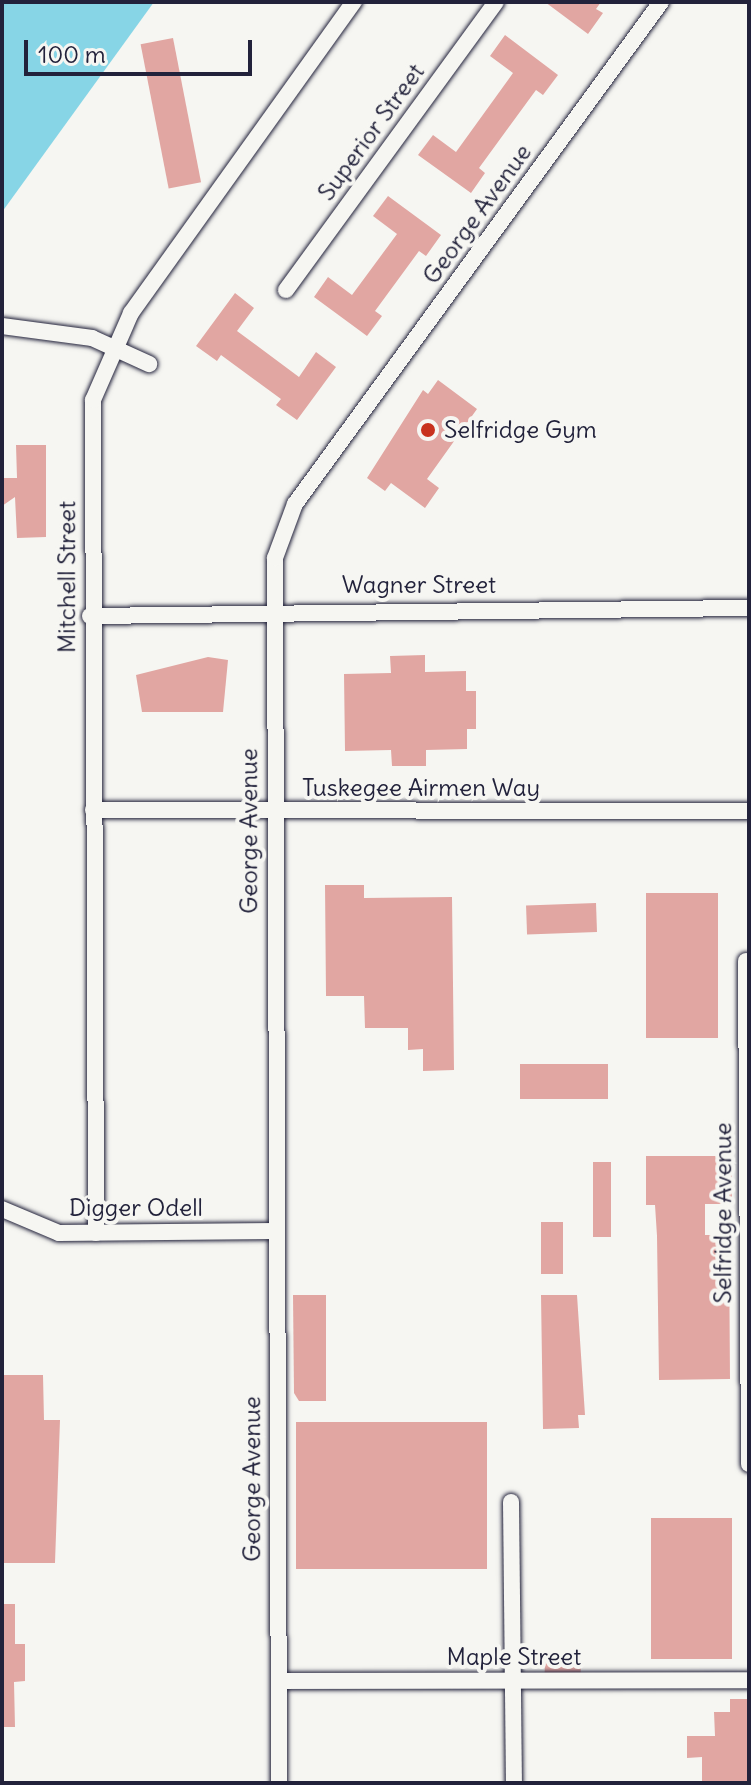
<!DOCTYPE html>
<style>
body{margin:0}
#map{position:relative;width:751px;height:1785px;overflow:hidden;background:#f6f6f2;font-family:Delius,sans-serif}
div>[style]{position:absolute}
[style*='--x']{left:calc(var(--x)*1px);top:calc(var(--y)*1px);width:calc(var(--w)*1px);rotate:calc(var(--a)*1deg)}
.water>*{inset:0;background:#87d5e6}
.building>*{inset:0;background:#e1a6a2;transform-origin:0 0}
.roads{filter:drop-shadow(0 0 2px #22223b) drop-shadow(0 0 2px #22223b)}
.minor>*{height:16px;margin:-8px;padding:0 8px;transform-origin:8px;border-radius:8px;background:#f6f6f2}
.dots>*{width:22px;height:22px;translate:-50% -50%;box-sizing:border-box;border:4px solid #f6f6f2;border-radius:50%}
span{translate:-50% -50%;white-space:nowrap;text-align:center;line-height:1.15;-webkit-text-stroke:8px #f6f6f2;paint-order:stroke}
.street-label{font-size:24px;color:#22223b}
.poi-label{font-size:24px;color:#22223b}
.left{translate:0 -50%;text-align:left}
.frame{position:absolute;inset:0;border:4px solid #22223b;pointer-events:none}
.scale{position:absolute;left:24px;top:40px;width:228px;height:36px;box-sizing:border-box;border:4px solid #22223b;border-top:0;padding-left:10px;font-size:24px;line-height:28px;white-space:nowrap;color:#22223b;-webkit-text-stroke:6px #f6f6f2;paint-order:stroke}
</style>
<div id="map">
<div class="water">
<i style="clip-path:polygon(2px 2px,154px 2px,2px 212px)"></i>
</div>
<div class="building">
<i style="clip-path:polygon(545px 2px,601px 2px,596px 9px,603px 13px,588px 34px)"></i>
<i style="clip-path:polygon(505px 35px,558px 75px,543px 95px,536px 90px,479px 168px,485px 173px,471px 193px,418px 155px,433px 135px,456px 152px,513px 73px,490px 56px)"></i>
<i style="left:173px;top:38px;width:147px;height:33px;rotate:79deg"></i>
<i style="clip-path:polygon(388px 196px,441px 235px,426px 256px,419px 251px,375px 311px,382px 316px,367px 336px,314px 297px,328px 277px,352px 295px,397px 234px,373px 216px)"></i>
<i style="clip-path:polygon(235px 293px,254px 308px,237px 331px,299px 377px,316px 352px,336px 367px,297px 420px,276px 405px,281px 399px,221px 355px,217px 361px,196px 346px)"></i>
<i style="clip-path:polygon(438px 380px,477px 409px,427px 479px,439px 488px,425px 508px,391px 483px,385px 491px,367px 478px,423px 390px,428px 394px)"></i>
<i style="clip-path:polygon(16px 445px,46px 445px,46px 537px,17px 538px,15px 497px,2px 506px,2px 478px,17px 478px)"></i>
<i style="clip-path:polygon(425px 655px,425px 672px,466px 671px,466px 691px,476px 691px,476px 729px,467px 729px,467px 749px,426px 750px,426px 766px,392px 766px,391px 750px,345px 751px,344px 674px,391px 673px,390px 656px)"></i>
<i style="clip-path:polygon(208px 657px,228px 660px,223px 712px,142px 712px,136px 675px)"></i>
<i style="clip-path:polygon(325px 885px,364px 885px,364px 898px,452px 897px,454px 1070px,423px 1071px,423px 1049px,408px 1050px,408px 1028px,365px 1028px,364px 996px,326px 996px)"></i>
<i style="left:718px;top:893px;width:145px;height:72px;rotate:90deg"></i>
<i style="left:596px;top:903px;width:29px;height:70px;rotate:88deg"></i>
<i style="left:608px;top:1064px;width:35px;height:88px;rotate:90deg"></i>
<i style="clip-path:polygon(646px 1156px,732px 1156px,732px 1204px,705px 1204px,705px 1235px,729px 1235px,730px 1379px,659px 1380px,657px 1236px,655px 1205px,646px 1205px)"></i>
<i style="left:593px;top:1162px;width:18px;height:75px"></i>
<i style="left:541px;top:1222px;width:22px;height:52px"></i>
<i style="clip-path:polygon(293px 1295px,326px 1295px,326px 1401px,299px 1401px,294px 1393px)"></i>
<i style="clip-path:polygon(541px 1295px,577px 1295px,585px 1415px,578px 1415px,579px 1428px,543px 1429px)"></i>
<i style="clip-path:polygon(2px 1375px,43px 1375px,44px 1420px,60px 1420px,55px 1563px,2px 1563px)"></i>
<i style="left:487px;top:1422px;width:147px;height:191px;rotate:90deg"></i>
<i style="left:732px;top:1518px;width:141px;height:81px;rotate:90deg"></i>
<i style="clip-path:polygon(2px 1604px,15px 1604px,15px 1644px,25px 1644px,25px 1681px,14px 1682px,15px 1727px,2px 1727px)"></i>
<i style="left:545px;top:1662px;width:36px;height:11px;rotate:2deg"></i>
<i style="clip-path:polygon(730px 1699px,747px 1699px,748px 1783px,702px 1783px,702px 1757px,687px 1758px,687px 1736px,715px 1736px,714px 1712px,730px 1712px)"></i>
</div>
<div class="roads">
<div class="minor">
<i style="--x:286;--y:290;--w:356;--a:-53.9"></i>
<i style="--x:2;--y:326;--w:91;--a:7.6"></i>
<i style="--x:92;--y:338;--w:63;--a:24.5"></i>
<i style="--x:90;--y:616;--w:659;--a:-0.7"></i>
<i style="--x:93;--y:810;--w:656;--a:0.09"></i>
<i style="--x:746;--y:961;--w:503;--a:89.66"></i>
<i style="--x:2;--y:1209;--w:62;--a:22.8"></i>
<i style="--x:59;--y:1233;--w:216;--a:-0.5"></i>
<i style="--x:96;--y:1233;--w:833;--a:-90.21"></i>
<i style="--x:93;--y:400;--w:95;--a:-66.4"></i>
<i style="--x:131;--y:313;--w:383;--a:-54.4"></i>
<i style="--x:511;--y:1502;--w:281;--a:89.4"></i>
<i style="--x:279;--y:1681;--w:470;--a:-0.1"></i>
<i style="--x:279;--y:1783;--w:1225;--a:-90.19"></i>
<i style="--x:275;--y:558;--w:58;--a:-69.7"></i>
<i style="--x:295;--y:504;--w:621;--a:-53.9"></i>
</div>
</div>
<div class="dots">
<i style="left:428px;top:430px;background:#c8321e"></i>
</div>
<div class="street-label">
<span style="left:371px;top:132px;rotate:-54deg">Superior Street</span>
<span style="left:477px;top:214px;rotate:-54deg">George Avenue</span>
<span style="left:67px;top:577px;rotate:-90deg">Mitchell Street</span>
<span style="left:419px;top:585px">Wagner Street</span>
<span style="left:421px;top:788px">Tuskegee Airmen Way</span>
<span style="left:249px;top:831px;rotate:-90deg">George Avenue</span>
<span style="left:136px;top:1208px">Digger Odell</span>
<span style="left:723px;top:1213px;rotate:-90deg">Selfridge Avenue</span>
<span style="left:252px;top:1479px;rotate:-90deg">George Avenue</span>
<span style="left:514px;top:1657px">Maple Street</span>
</div>
<div class="poi-label">
<span class="left" style="left:444px;top:430px">Selfridge Gym</span>
</div>
<div class="frame"></div>
<div class="scale">100 m</div>
</div>
